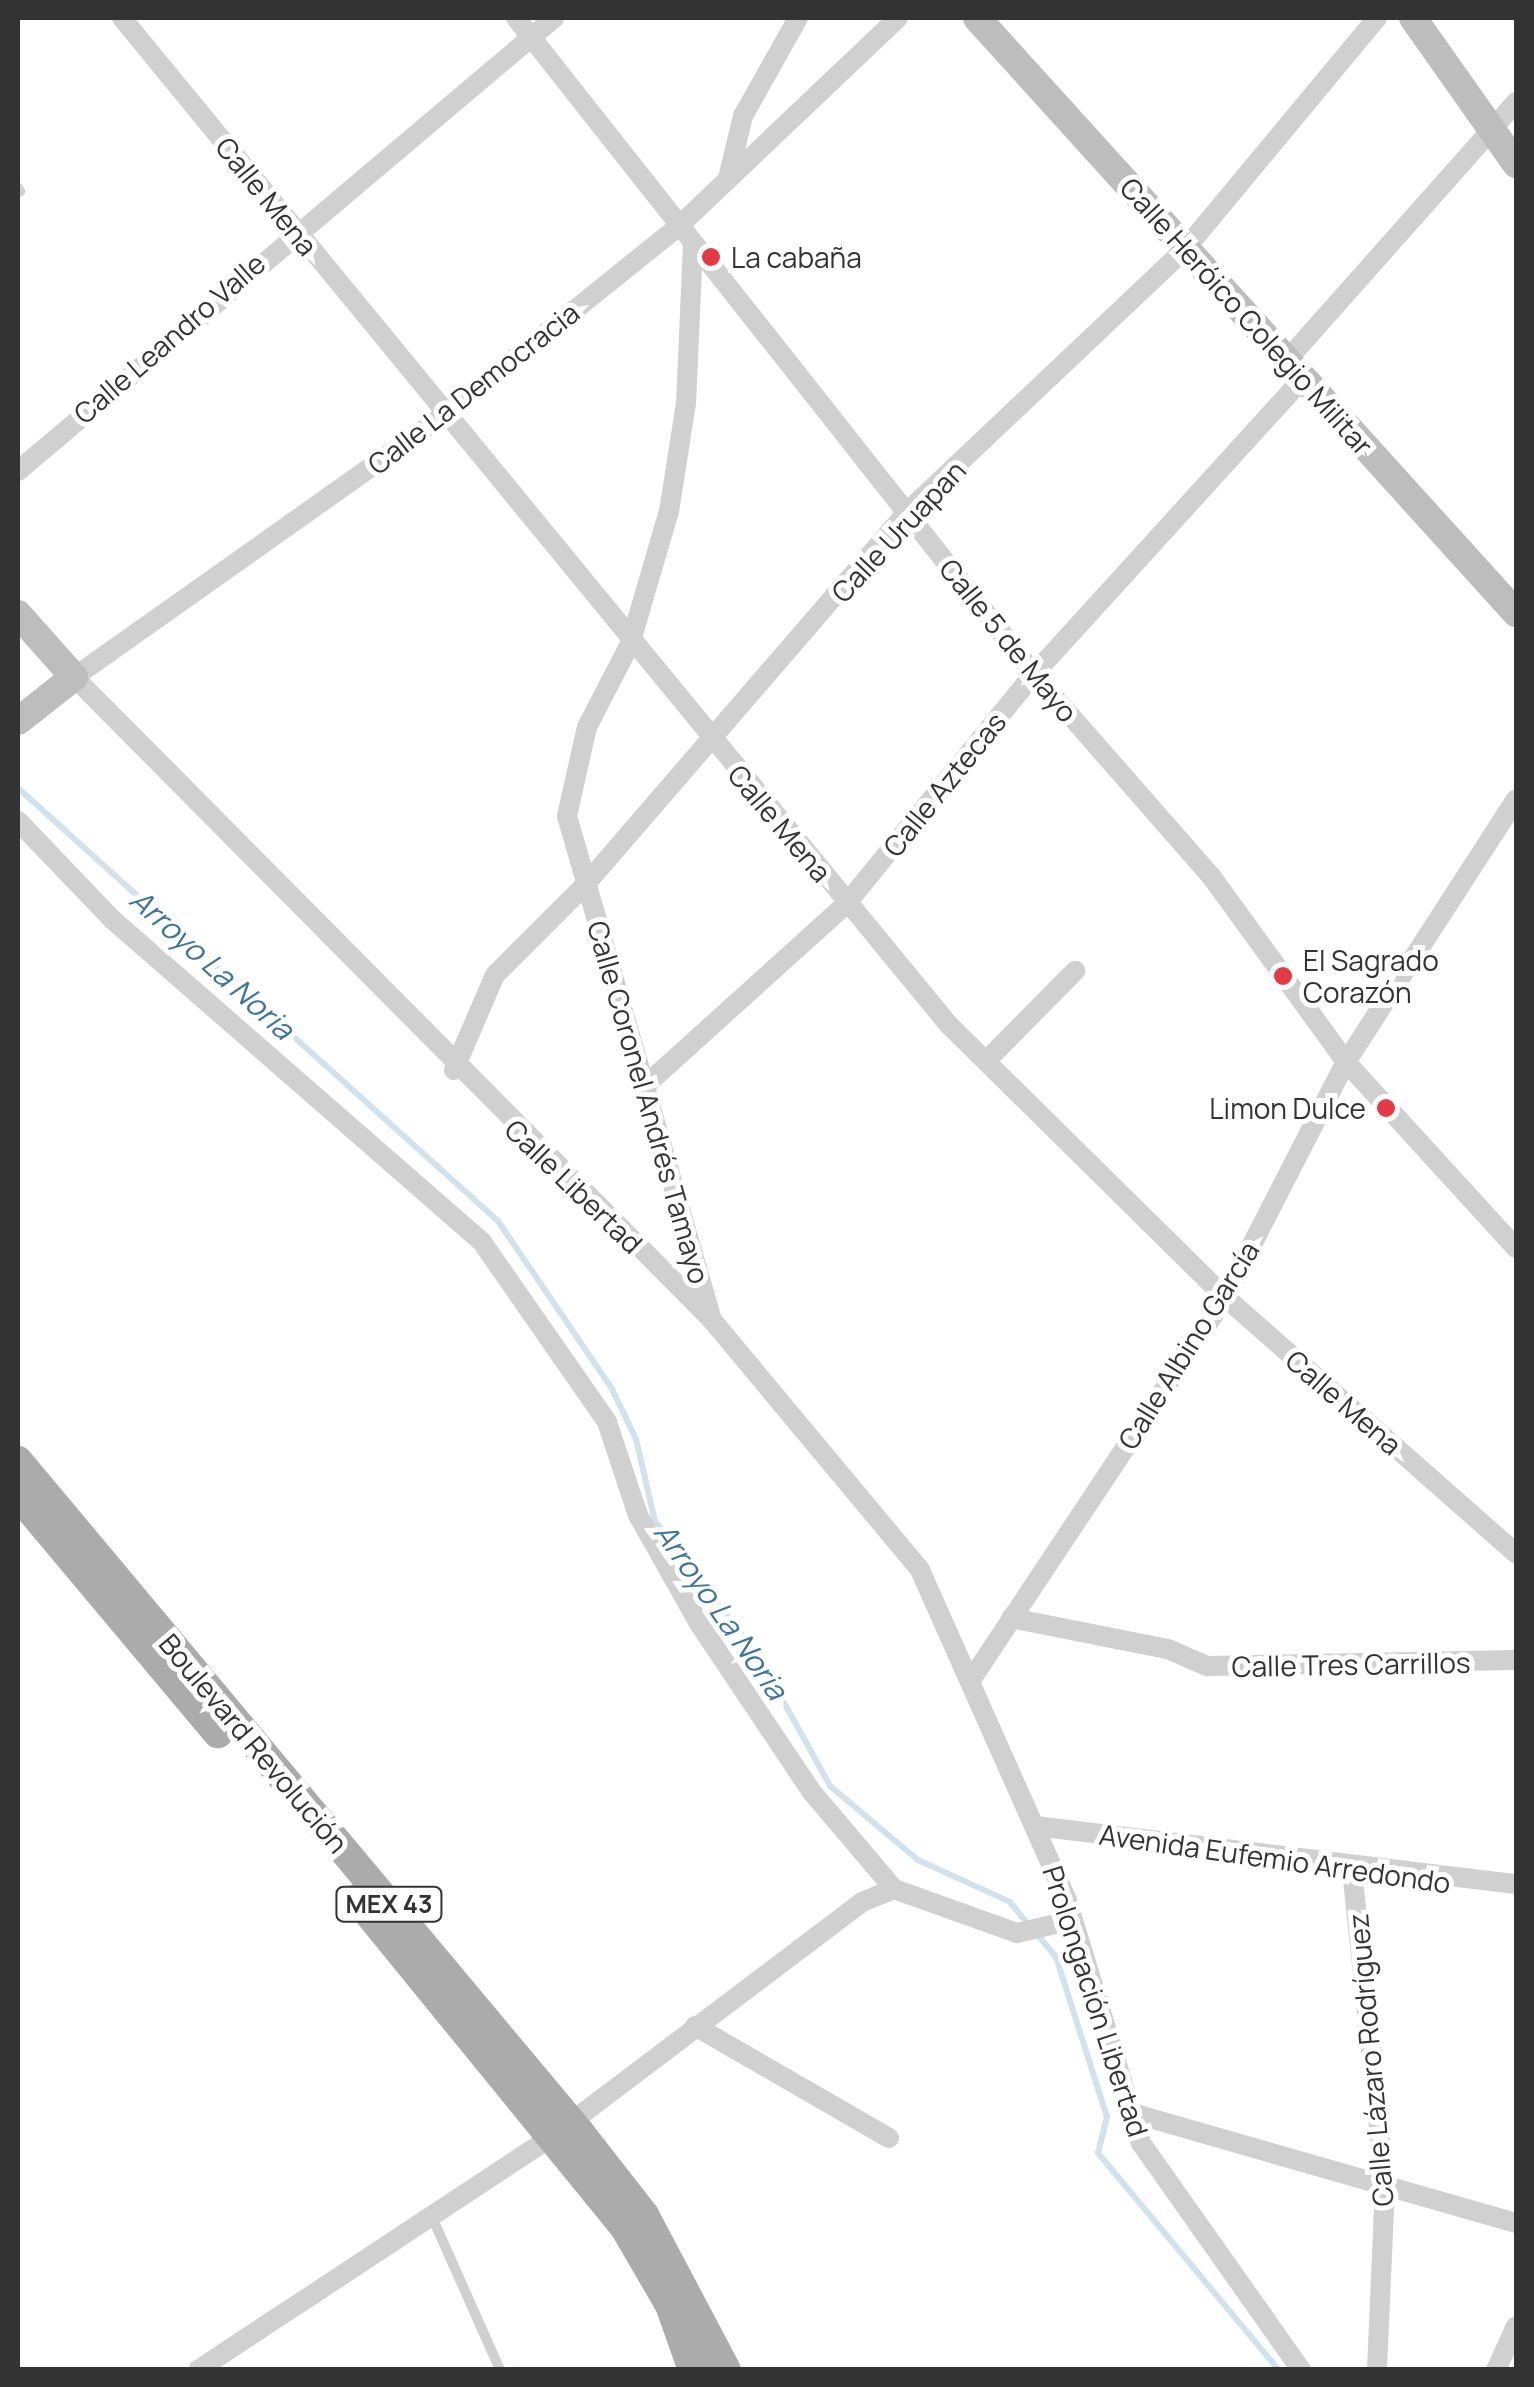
<!DOCTYPE html>
<meta charset="utf-8">
<style>
body{margin:0}
#map{position:relative;width:1534px;height:2387px;overflow:hidden;background:#fff;font-family:Manrope,sans-serif}
div>[style]{position:absolute}
[style*='--x']{left:calc(var(--x)*1px);top:calc(var(--y)*1px);width:calc(var(--w)*1px);rotate:calc(var(--a)*1deg)}
.stream>*{height:6px;margin:-3px;padding:0 3px;transform-origin:3px;border-radius:3px;background:#cfe2ee}
.lane>*{height:10px;margin:-5px;padding:0 5px;transform-origin:5px;border-radius:5px;background:#d0d0d0}
.street>*{height:20px;margin:-10px;padding:0 10px;transform-origin:10px;border-radius:10px;background:#d0d0d0}
.secondary>*{height:28px;margin:-14px;padding:0 14px;transform-origin:14px;border-radius:14px;background:#bdbdbd}
.primary>*{height:30px;margin:-15px;padding:0 15px;transform-origin:15px;border-radius:15px;background:#ababab}
.dots>*{width:28px;height:28px;translate:-50% -50%;box-sizing:border-box;border:5px solid #fff;border-radius:50%}
span{translate:-50% -50%;white-space:nowrap;text-align:center;line-height:1.15;-webkit-text-stroke:10px #fff;paint-order:stroke}
.shield-label span{padding:2px 8px;background:#fff;border:2px solid;border-radius:8px;-webkit-text-stroke-width:0}
.shield-label{font-size:25px;color:#333;font-weight:700}
.street-label{font-size:28px;color:#333}
.poi-label{font-size:28px;color:#333}
.left{translate:0 -50%;text-align:left}
.right{translate:-100% -50%;text-align:right}
.water-label{font-size:30px;color:#3f7597;font-style:italic}
.frame{position:absolute;inset:0;border:20px solid #333;pointer-events:none}
</style>
<div id="map">
<div class="stream">
<i style="--x:18;--y:788;--w:646;--a:42.05"></i>
<i style="--x:498;--y:1221;--w:203;--a:55.8"></i>
<i style="--x:612;--y:1389;--w:55;--a:64.4"></i>
<i style="--x:636;--y:1439;--w:84;--a:77"></i>
<i style="--x:655;--y:1521;--w:173;--a:52.7"></i>
<i style="--x:760;--y:1659;--w:145;--a:61.1"></i>
<i style="--x:830;--y:1786;--w:115;--a:40.1"></i>
<i style="--x:918;--y:1860;--w:101;--a:24.5"></i>
<i style="--x:1010;--y:1902;--w:28;--a:51"></i>
<i style="--x:1036;--y:1933;--w:31;--a:50"></i>
<i style="--x:1056;--y:1957;--w:168;--a:72.3"></i>
<i style="--x:1107;--y:2117;--w:37;--a:104"></i>
<i style="--x:1098;--y:2153;--w:283;--a:50.2"></i>
</div>
<div class="lane">
<i style="--x:18;--y:188;--w:4;--a:56"></i>
<i style="--x:432;--y:2217;--w:167;--a:66"></i>
</div>
<div class="street">
<i style="--x:122;--y:18;--w:1303;--a:50.61"></i>
<i style="--x:949;--y:1025;--w:388;--a:44.6"></i>
<i style="--x:1225;--y:1297;--w:388;--a:41.4"></i>
<i style="--x:516;--y:18;--w:836;--a:51.7"></i>
<i style="--x:1034;--y:674;--w:269;--a:48.8"></i>
<i style="--x:1211;--y:876;--w:230;--a:54"></i>
<i style="--x:1346;--y:1062;--w:252;--a:47.6"></i>
<i style="--x:898;--y:18;--w:302;--a:136.5"></i>
<i style="--x:679;--y:226;--w:303;--a:141.2"></i>
<i style="--x:443;--y:416;--w:452;--a:144.7"></i>
<i style="--x:74;--y:677;--w:906;--a:45.22"></i>
<i style="--x:712;--y:1320;--w:325;--a:50.2"></i>
<i style="--x:920;--y:1570;--w:361;--a:66"></i>
<i style="--x:1067;--y:1900;--w:254;--a:73.1"></i>
<i style="--x:1141;--y:2143;--w:278;--a:54.8"></i>
<i style="--x:728;--y:178;--w:64;--a:-76.4"></i>
<i style="--x:743;--y:116;--w:112;--a:-60.7"></i>
<i style="--x:693;--y:244;--w:159;--a:92.5"></i>
<i style="--x:686;--y:403;--w:109;--a:98.9"></i>
<i style="--x:669;--y:511;--w:139;--a:106.3"></i>
<i style="--x:630;--y:644;--w:93;--a:117.4"></i>
<i style="--x:587;--y:727;--w:91;--a:102.7"></i>
<i style="--x:567;--y:816;--w:521;--a:73.96"></i>
<i style="--x:1287;--y:360;--w:345;--a:-48.4"></i>
<i style="--x:18;--y:471;--w:702;--a:-40.2"></i>
<i style="--x:18;--y:821;--w:137;--a:46.2"></i>
<i style="--x:113;--y:920;--w:490;--a:41.1"></i>
<i style="--x:482;--y:1242;--w:219;--a:55.2"></i>
<i style="--x:607;--y:1422;--w:98;--a:71.6"></i>
<i style="--x:638;--y:1515;--w:126;--a:60.6"></i>
<i style="--x:700;--y:1625;--w:200;--a:56.2"></i>
<i style="--x:811;--y:1791;--w:128;--a:49.7"></i>
<i style="--x:986;--y:1061;--w:127;--a:-45.3"></i>
<i style="--x:454;--y:1070;--w:103;--a:-66.7"></i>
<i style="--x:495;--y:975;--w:127;--a:-45"></i>
<i style="--x:585;--y:885;--w:491;--a:-49.2"></i>
<i style="--x:906;--y:513;--w:386;--a:-43.4"></i>
<i style="--x:1186;--y:248;--w:299;--a:-50.3"></i>
<i style="--x:648;--y:1083;--w:268;--a:-42.1"></i>
<i style="--x:847;--y:903;--w:296;--a:-50.8"></i>
<i style="--x:1034;--y:674;--w:400;--a:-47.7"></i>
<i style="--x:1011;--y:1618;--w:160;--a:11.2"></i>
<i style="--x:1168;--y:1649;--w:43;--a:23.6"></i>
<i style="--x:1207;--y:1666;--w:309;--a:-1.1"></i>
<i style="--x:971;--y:1680;--w:460;--a:-56.4"></i>
<i style="--x:1225;--y:1297;--w:264;--a:-62.8"></i>
<i style="--x:1346;--y:1062;--w:313;--a:-57.1"></i>
<i style="--x:1035;--y:1826;--w:484;--a:6.9"></i>
<i style="--x:1352;--y:1870;--w:318;--a:84"></i>
<i style="--x:1385;--y:2186;--w:184;--a:92.5"></i>
<i style="--x:695;--y:2026;--w:224;--a:30"></i>
<i style="--x:1132;--y:2113;--w:399;--a:16"></i>
<i style="--x:198;--y:2370;--w:427;--a:-33.4"></i>
<i style="--x:554;--y:2135;--w:386;--a:-37.1"></i>
<i style="--x:862;--y:1902;--w:35;--a:-22"></i>
<i style="--x:894;--y:1889;--w:131;--a:19.7"></i>
<i style="--x:1017;--y:1933;--w:57;--a:-13.1"></i>
<i style="--x:1496;--y:2370;--w:48;--a:-65.6"></i>
</div>
<div class="secondary">
<i style="--x:977;--y:18;--w:803;--a:47.83"></i>
<i style="--x:1413;--y:18;--w:179;--a:54.8"></i>
<i style="--x:18;--y:614;--w:84;--a:48.4"></i>
<i style="--x:74;--y:677;--w:71;--a:141.8"></i>
</div>
<div class="primary">
<i style="--x:18;--y:1461;--w:876;--a:50.09"></i>
<i style="--x:580;--y:2133;--w:104;--a:52"></i>
<i style="--x:644;--y:2215;--w:175;--a:62.1"></i>
<i style="--x:18;--y:1495;--w:311;--a:50"></i>
<i style="--x:357;--y:1899;--w:422;--a:50.8"></i>
<i style="--x:624;--y:2226;--w:91;--a:59.8"></i>
<i style="--x:670;--y:2305;--w:69;--a:70.5"></i>
</div>
<div class="dots">
<i style="left:711px;top:257px;background:#e63946"></i>
<i style="left:1283px;top:976px;background:#e63946"></i>
<i style="left:1386px;top:1108px;background:#e63946"></i>
</div>
<div class="shield-label">
<span style="left:389px;top:1904px">MEX 43</span>
</div>
<div class="street-label">
<span style="left:267px;top:196px;rotate:51deg">Calle Mena</span>
<span style="left:1247px;top:316px;rotate:48deg">Calle Heróico Colegio Militar</span>
<span style="left:169px;top:338px;rotate:-41deg">Calle Leandro Valle</span>
<span style="left:473px;top:388px;rotate:-38deg">Calle La Democracia</span>
<span style="left:898px;top:531px;rotate:-47deg">Calle Uruapan</span>
<span style="left:1009px;top:640px;rotate:51deg">Calle 5 de Mayo</span>
<span style="left:944px;top:784px;rotate:-51deg">Calle Aztecas</span>
<span style="left:780px;top:823px;rotate:50deg">Calle Mena</span>
<span style="left:649px;top:1102px;rotate:74deg">Calle Coronel Andrés Tamayo</span>
<span style="left:574px;top:1186px;rotate:44deg">Calle Libertad</span>
<span style="left:1188px;top:1345px;rotate:-58deg">Calle Albino García</span>
<span style="left:1344px;top:1402px;rotate:41deg">Calle Mena</span>
<span style="left:1351px;top:1664px;rotate:-1deg">Calle Tres Carrillos</span>
<span style="left:254px;top:1743px;rotate:50deg">Boulevard Revolución</span>
<span style="left:1275px;top:1858px;rotate:8deg">Avenida Eufemio Arredondo</span>
<span style="left:1096px;top:2001px;rotate:72deg">Prolongación Libertad</span>
<span style="left:1370px;top:2060px;rotate:-95deg">Calle Lázaro Rodríguez</span>
</div>
<div class="poi-label">
<span class="left" style="left:731px;top:257px">La cabaña</span>
<span class="left" style="left:1303px;top:976px">El Sagrado<br>Corazón</span>
<span class="right" style="left:1366px;top:1108px">Limon Dulce</span>
</div>
<div class="water-label">
<span style="left:212px;top:964px;rotate:42deg">Arroyo La Noria</span>
<span style="left:721px;top:1611px;rotate:55deg">Arroyo La Noria</span>
</div>
<div class="frame"></div>
</div>
